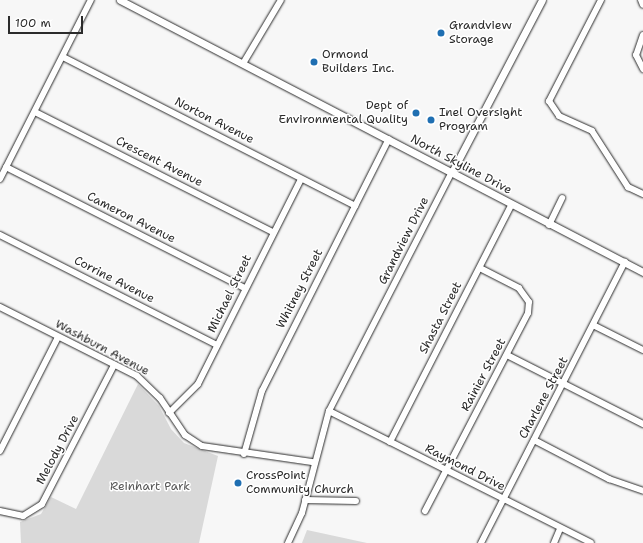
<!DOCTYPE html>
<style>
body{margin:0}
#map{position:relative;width:643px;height:543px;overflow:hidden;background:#f7f7f7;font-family:"Shantell Sans",sans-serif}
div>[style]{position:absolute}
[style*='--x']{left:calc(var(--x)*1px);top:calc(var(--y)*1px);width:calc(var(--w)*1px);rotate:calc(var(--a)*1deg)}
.green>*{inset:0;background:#d9d9d9}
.roads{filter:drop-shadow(0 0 1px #2b2b2b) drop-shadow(0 0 1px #2b2b2b)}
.minor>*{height:6px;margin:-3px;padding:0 3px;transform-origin:3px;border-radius:3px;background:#fff}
.major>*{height:7px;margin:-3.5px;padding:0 3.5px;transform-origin:3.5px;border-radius:3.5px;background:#fff}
.dots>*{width:11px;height:11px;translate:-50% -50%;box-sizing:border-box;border:2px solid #fff;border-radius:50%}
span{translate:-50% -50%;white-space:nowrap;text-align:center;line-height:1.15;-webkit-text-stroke:3px #fff;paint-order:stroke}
.poi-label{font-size:12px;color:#2b2b2b}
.left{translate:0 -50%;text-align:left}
.right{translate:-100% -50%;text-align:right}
.street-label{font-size:12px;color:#2b2b2b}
.park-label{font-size:12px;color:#565656}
.scale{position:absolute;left:8px;top:16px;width:75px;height:18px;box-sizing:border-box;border:2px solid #2b2b2b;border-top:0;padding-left:5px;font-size:12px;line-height:14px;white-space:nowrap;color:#2b2b2b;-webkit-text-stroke:3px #fff;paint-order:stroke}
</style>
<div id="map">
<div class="green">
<i style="clip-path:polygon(138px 384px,159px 406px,171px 429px,184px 443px,218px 456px,199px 543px,21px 543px,20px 522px,41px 514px,51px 497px,76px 509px)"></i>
<i style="clip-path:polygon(307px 530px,367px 543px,302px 543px)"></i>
</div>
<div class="roads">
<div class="minor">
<i style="--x:601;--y:0;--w:114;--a:117.2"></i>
<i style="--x:549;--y:101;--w:18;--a:56"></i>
<i style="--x:559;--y:116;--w:36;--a:24"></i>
<i style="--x:592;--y:131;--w:67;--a:57.3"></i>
<i style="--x:628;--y:187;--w:17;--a:25"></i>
<i style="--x:641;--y:0;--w:5;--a:68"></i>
<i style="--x:643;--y:35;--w:21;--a:109"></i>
<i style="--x:636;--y:55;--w:16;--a:63"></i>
<i style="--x:63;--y:57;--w:328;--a:27"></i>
<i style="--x:244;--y:62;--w:72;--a:-59.2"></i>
<i style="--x:35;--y:112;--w:267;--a:26.8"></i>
<i style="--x:6;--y:167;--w:268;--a:26.9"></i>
<i style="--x:0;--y:179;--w:201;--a:-63.1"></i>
<i style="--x:549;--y:225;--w:30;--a:-64"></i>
<i style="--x:0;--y:235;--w:243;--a:26.9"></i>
<i style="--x:0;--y:307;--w:153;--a:26.7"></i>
<i style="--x:137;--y:376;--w:32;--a:44"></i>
<i style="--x:160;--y:398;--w:45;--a:56"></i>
<i style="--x:185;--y:435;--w:20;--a:33"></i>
<i style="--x:202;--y:446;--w:111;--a:8.3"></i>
<i style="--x:593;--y:325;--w:56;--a:26.6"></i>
<i style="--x:507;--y:355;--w:153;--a:26.9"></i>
<i style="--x:329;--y:411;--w:293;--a:26.7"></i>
<i style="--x:169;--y:413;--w:41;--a:-45"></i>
<i style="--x:198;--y:384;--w:229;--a:-63.3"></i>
<i style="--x:534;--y:440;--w:85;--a:27.5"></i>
<i style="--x:609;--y:479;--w:36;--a:19"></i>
<i style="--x:390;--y:442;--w:267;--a:-62.9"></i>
<i style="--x:0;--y:451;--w:128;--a:-63"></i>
<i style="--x:244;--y:454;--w:66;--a:-74.1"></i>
<i style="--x:262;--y:391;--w:282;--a:-63.3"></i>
<i style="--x:305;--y:500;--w:51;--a:1.1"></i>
<i style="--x:0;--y:511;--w:24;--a:12"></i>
<i style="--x:23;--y:516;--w:22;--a:-32"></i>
<i style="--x:42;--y:504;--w:157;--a:-62.6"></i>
<i style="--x:425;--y:511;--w:223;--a:-62.5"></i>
<i style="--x:528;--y:313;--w:11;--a:-85"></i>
<i style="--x:529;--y:302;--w:17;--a:-126"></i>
<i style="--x:519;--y:288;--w:44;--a:-152.9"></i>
<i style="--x:288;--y:543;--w:33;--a:-65"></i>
<i style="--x:302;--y:513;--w:106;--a:-75.2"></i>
<i style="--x:329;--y:411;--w:269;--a:-62.8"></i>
<i style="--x:481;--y:543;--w:316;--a:-62.9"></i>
<i style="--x:554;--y:543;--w:15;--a:-67"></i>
</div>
<div class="major">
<i style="--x:120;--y:0;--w:590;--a:27.48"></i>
<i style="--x:452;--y:172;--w:194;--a:-62.4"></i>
</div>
</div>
<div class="dots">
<i style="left:441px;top:33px;background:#1f6fb2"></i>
<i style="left:314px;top:62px;background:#1f6fb2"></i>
<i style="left:416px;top:113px;background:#1f6fb2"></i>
<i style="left:431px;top:120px;background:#1f6fb2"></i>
<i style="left:238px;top:483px;background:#1f6fb2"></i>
</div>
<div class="poi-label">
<span class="left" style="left:449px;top:33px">Grandview<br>Storage</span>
<span class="left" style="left:322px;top:62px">Ormond<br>Builders Inc.</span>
<span class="right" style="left:408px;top:113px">Dept of<br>Environmental Quality</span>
<span class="left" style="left:439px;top:120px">Inel Oversight<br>Program</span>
<span class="left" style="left:246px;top:483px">CrossPoint<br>Community Church</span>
</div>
<div class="street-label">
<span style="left:214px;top:121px;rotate:27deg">Norton Avenue</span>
<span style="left:159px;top:162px;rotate:27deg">Crescent Avenue</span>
<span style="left:461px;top:165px;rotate:28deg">North Skyline Drive</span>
<span style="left:131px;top:218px;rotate:27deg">Cameron Avenue</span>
<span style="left:404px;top:241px;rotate:-63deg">Grandview Drive</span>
<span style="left:114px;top:280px;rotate:27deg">Corrine Avenue</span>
<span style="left:300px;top:289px;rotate:-63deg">Whitney Street</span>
<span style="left:230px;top:294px;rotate:-64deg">Michael Street</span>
<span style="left:441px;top:318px;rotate:-63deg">Shasta Street</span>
<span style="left:102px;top:348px;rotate:28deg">Washburn Avenue</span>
<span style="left:484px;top:375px;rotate:-62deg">Rainier Street</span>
<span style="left:544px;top:398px;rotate:-62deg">Charlene Street</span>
<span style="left:58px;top:450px;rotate:-62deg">Melody Drive</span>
<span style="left:465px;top:468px;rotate:27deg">Raymond Drive</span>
</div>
<div class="park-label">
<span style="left:150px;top:487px">Reinhart Park</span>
</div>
<div class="scale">100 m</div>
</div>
